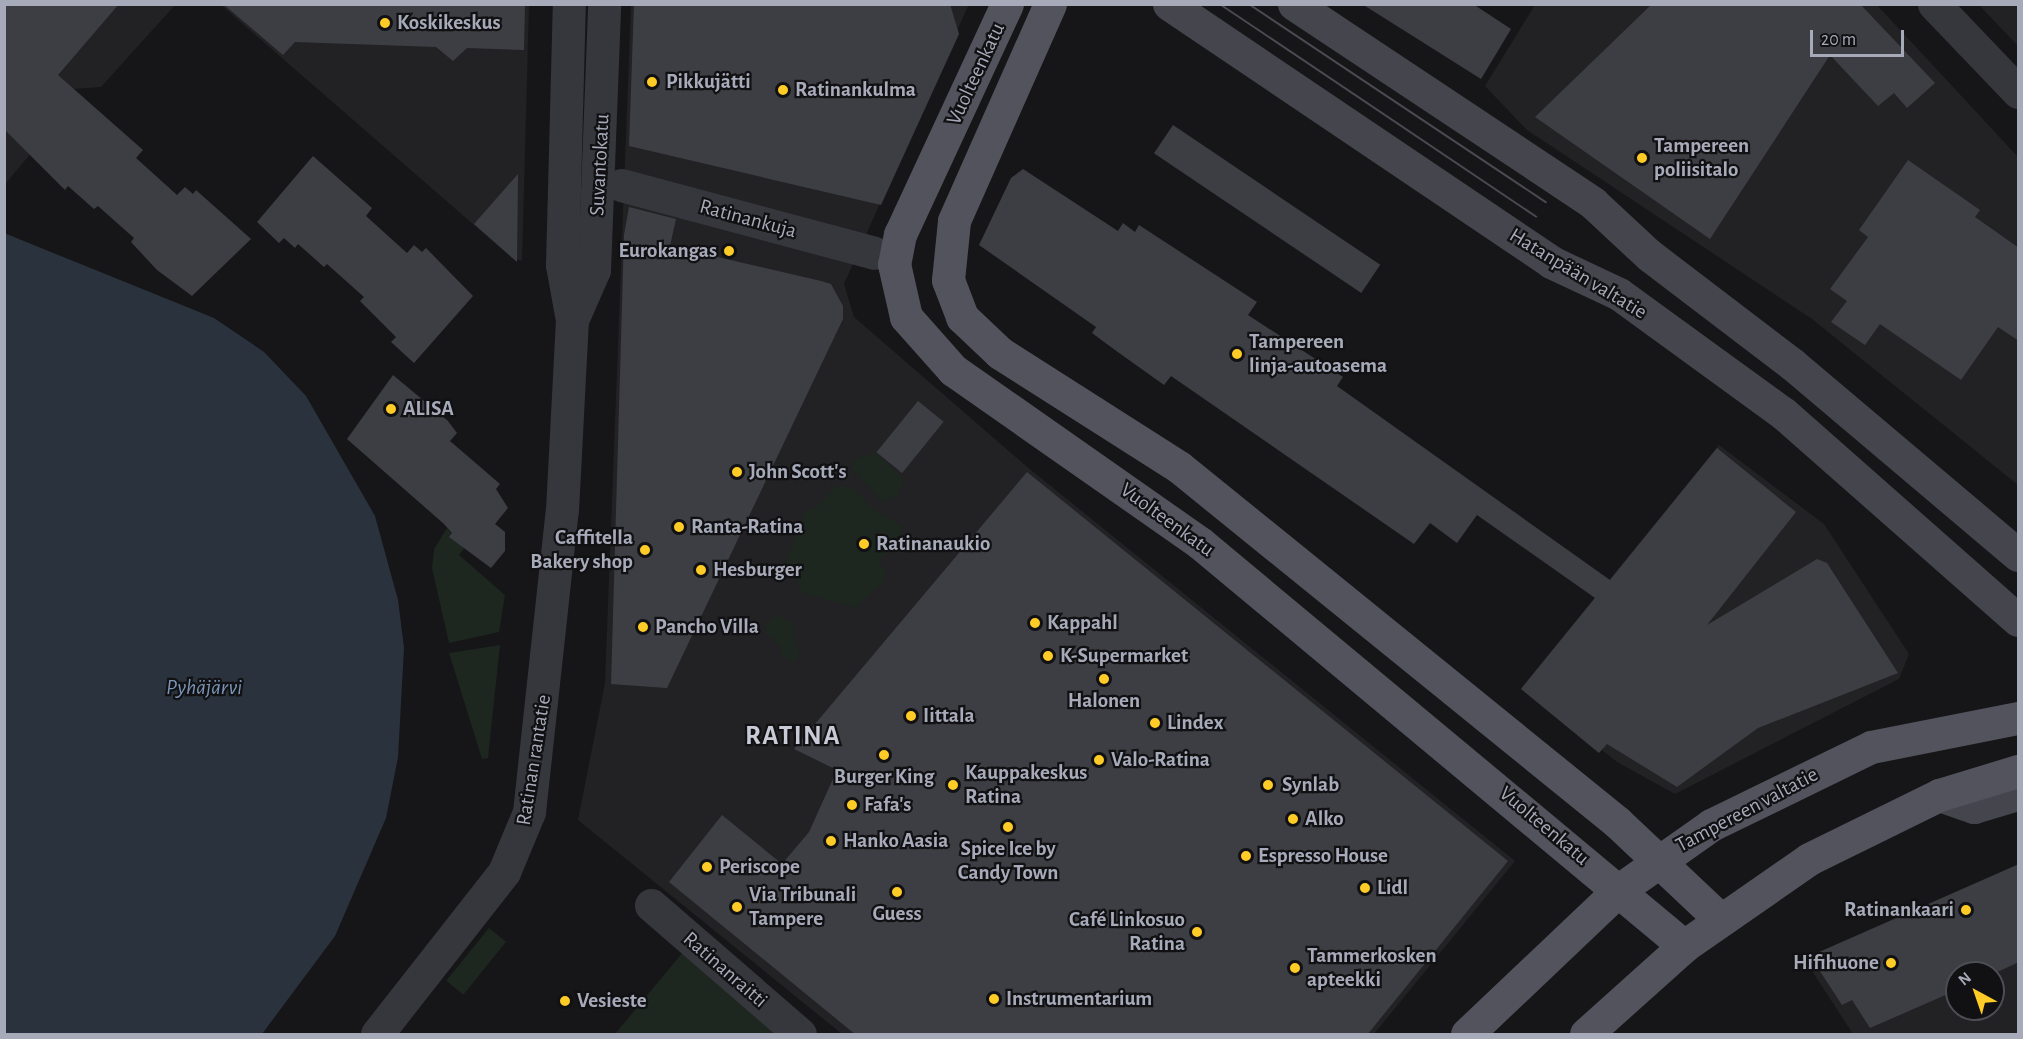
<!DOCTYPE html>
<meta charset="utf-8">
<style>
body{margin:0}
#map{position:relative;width:2023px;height:1039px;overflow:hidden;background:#161618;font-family:"Alegreya Sans",sans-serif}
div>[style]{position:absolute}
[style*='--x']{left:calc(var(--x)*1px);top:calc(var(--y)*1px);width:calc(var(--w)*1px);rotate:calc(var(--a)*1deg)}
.built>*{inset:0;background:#222225}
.green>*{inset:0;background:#1d261f;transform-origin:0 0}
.water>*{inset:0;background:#2a333d}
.building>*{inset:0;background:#3d3e43;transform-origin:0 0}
.street>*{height:33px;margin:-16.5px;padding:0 16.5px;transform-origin:16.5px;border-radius:16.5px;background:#36373d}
.secondary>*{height:33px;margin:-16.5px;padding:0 16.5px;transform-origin:16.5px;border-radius:16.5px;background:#44454d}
.primary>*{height:33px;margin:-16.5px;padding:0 16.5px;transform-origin:16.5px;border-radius:16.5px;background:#52535d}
.tram>*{height:1.5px;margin:-0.75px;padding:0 0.75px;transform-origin:0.75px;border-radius:0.75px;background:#494a52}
.dots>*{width:16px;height:16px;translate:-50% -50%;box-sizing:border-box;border:3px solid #111113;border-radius:50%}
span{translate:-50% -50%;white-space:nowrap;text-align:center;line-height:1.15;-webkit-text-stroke:4.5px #111113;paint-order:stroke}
.poi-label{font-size:21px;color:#a6aab9;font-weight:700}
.left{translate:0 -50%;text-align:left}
.right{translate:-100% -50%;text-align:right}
.street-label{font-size:21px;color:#a6aab9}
.water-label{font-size:22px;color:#7a95b7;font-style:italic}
.district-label{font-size:27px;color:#c8cad5;font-weight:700;letter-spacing:1.5px}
.frame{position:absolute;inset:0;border:6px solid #a6aab9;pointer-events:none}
.north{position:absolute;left:1945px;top:961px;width:60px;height:60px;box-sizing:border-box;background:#111113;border:2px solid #4d4e55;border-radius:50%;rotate:320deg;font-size:16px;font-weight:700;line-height:24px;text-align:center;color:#a6aab9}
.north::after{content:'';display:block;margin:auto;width:21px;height:27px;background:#ffcb26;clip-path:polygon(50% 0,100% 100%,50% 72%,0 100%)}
.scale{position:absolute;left:1810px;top:30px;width:94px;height:27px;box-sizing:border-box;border:3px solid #a6aab9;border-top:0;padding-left:8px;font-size:18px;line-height:21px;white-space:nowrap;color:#a6aab9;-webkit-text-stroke:4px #111113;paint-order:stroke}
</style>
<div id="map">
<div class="built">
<i style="clip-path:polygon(969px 4px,844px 284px,854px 317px,1026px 466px,1515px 861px,1374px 1034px,842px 1034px,578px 820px,605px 683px,631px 5px)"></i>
<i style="clip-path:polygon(5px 5px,175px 5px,101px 87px,72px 89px,33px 151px,5px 184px)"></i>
<i style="clip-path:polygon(221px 5px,529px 5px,522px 261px,512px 258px)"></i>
<i style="clip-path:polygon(1535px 5px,1877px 5px,2018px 157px,2018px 485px,1812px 319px,1527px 130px,1485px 86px)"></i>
<i style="clip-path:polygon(1979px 5px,2018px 5px,2018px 46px)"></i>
<i style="clip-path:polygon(1719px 445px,1824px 524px,1909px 654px,1899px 679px,1675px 794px,1617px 762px,1522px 687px)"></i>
<i style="clip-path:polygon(evenodd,2018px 876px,2018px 1034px,1853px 1034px,1812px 971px,2018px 876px,1957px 973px,1993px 973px,1993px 1009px,1957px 1009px,1957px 973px)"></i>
</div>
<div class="green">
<i style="clip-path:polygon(876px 452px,904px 480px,899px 494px,883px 503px,851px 467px,852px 461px)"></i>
<i style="clip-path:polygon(835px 487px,853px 487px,871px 507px,902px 526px,898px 542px,879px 561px,887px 573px,884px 581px,855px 608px,803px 593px,786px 563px,804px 512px,816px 508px)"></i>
<i style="clip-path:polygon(447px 528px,464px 549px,459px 555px,505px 595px,499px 632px,449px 643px,432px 568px,434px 549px)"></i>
<i style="clip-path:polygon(777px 614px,794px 624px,793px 642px,800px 651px,795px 662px,782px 657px,780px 646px,766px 633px,766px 623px)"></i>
<i style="clip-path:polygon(500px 645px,488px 758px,482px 759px,449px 653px)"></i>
<i style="left:489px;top:928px;width:22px;height:68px;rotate:39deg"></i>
<i style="clip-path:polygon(683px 952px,788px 1034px,615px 1034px)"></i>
</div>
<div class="water">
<i style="clip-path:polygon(4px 233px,214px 318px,264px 352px,306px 396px,375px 516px,398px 600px,404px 648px,398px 757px,386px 818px,335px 936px,262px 1034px,5px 1034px)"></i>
</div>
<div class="building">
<i style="clip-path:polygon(4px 4px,119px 4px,58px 75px,143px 150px,136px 158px,177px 195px,185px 187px,193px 194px,196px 190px,251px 239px,192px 296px,157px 270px,131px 242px,134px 238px,98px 206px,94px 209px,68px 186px,65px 190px,4px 129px)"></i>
<i style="clip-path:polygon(223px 4px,525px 4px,524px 50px,467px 48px,453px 61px,436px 47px,295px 42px,283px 55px)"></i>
<i style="clip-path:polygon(634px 4px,950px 4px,959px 34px,881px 205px,629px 146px)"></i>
<i style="clip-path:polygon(1362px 4px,1473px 4px,1511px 29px,1481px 79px)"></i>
<i style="clip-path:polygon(1652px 4px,1860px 4px,1935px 83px,1907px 108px,1894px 93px,1878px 106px,1830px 55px,1710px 239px,1535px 117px)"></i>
<i style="left:1173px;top:125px;width:250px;height:34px;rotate:34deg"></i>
<i style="clip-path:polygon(313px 156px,372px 208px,366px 216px,407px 253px,414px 245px,422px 252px,426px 248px,473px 296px,414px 363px,391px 342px,396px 337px,360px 301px,364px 297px,327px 264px,324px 267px,298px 244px,295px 248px,284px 238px,279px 243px,257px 222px)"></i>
<i style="clip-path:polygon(1908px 160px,1980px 210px,1975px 217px,2019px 248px,2019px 341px,1998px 327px,1961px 380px,1880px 324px,1865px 345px,1831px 322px,1847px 301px,1830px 289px,1868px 237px,1859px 230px)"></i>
<i style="clip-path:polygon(1023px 169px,1118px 231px,1123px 223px,1135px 232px,1139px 225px,1257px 302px,1248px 315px,1343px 377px,1337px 386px,1610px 580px,1717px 448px,1796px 512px,1707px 625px,1817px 559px,1827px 563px,1898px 673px,1758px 728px,1677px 787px,1607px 744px,1599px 753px,1521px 689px,1595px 598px,1477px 515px,1457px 543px,1430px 523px,1414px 544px,1171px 376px,1164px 385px,1115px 350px,1092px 333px,1096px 327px,979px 245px,1011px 178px)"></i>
<i style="clip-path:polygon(518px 174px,517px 262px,474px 224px)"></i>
<i style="clip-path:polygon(629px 207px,676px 219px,670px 246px,821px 281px,831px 284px,843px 306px,843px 319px,667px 688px,611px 684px,624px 235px)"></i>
<i style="clip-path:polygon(393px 375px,448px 421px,457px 433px,450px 441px,500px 484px,496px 489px,508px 508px,495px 524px,505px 532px,505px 551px,491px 568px,449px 537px,452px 533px,444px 524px,347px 439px)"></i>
<i style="left:918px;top:401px;width:33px;height:66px;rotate:39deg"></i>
<i style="clip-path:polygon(1027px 472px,1508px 861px,1367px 1035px,856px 1035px,669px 882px,722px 815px,782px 864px,809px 832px,837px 770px,794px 749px)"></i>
<i style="clip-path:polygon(2019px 864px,2019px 962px,1993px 974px,1957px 973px,1957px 990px,1870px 1028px,1852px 1000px,1842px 1005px,1810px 956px)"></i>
</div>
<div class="street">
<i style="--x:1934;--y:4;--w:122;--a:46.3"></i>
<i style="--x:621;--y:185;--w:262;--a:15"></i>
<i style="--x:572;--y:320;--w:55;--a:-66.3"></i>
<i style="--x:594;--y:270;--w:266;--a:-87.8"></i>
<i style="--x:651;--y:905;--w:197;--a:40.9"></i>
<i style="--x:377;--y:1034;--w:206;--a:-51.9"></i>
<i style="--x:504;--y:872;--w:65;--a:-67.4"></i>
<i style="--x:529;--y:812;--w:304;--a:-83.8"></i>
<i style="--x:562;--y:510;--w:190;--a:-87"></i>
<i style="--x:572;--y:320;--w:56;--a:-100.3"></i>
<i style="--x:562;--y:265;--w:261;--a:-88.5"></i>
</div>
<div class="secondary">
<i style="--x:1169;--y:4;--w:461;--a:34"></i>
<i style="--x:1551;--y:262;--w:75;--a:25.2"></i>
<i style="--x:1619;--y:294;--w:203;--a:36"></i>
<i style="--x:1783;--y:413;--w:313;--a:41.4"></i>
<i style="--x:1294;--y:4;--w:359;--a:33.6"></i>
<i style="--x:1593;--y:203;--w:76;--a:42.9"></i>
<i style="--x:1649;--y:255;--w:180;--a:37.3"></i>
<i style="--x:1792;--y:364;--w:296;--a:40.2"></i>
<i style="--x:1939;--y:795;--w:37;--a:19"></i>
<i style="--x:1974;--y:807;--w:46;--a:-16.5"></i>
</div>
<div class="primary">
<i style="--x:1007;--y:4;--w:254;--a:114.9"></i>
<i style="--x:900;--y:234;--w:31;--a:101"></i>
<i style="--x:894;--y:264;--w:54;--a:77.2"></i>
<i style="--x:906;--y:317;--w:71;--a:48.4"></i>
<i style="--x:953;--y:370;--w:302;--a:35"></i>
<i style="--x:1200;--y:543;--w:630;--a:39.78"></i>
<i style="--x:1050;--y:4;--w:237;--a:113.9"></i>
<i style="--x:954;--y:221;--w:59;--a:95.8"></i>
<i style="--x:948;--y:280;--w:40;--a:69"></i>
<i style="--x:962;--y:317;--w:52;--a:43.5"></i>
<i style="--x:1000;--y:353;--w:212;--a:32.5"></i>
<i style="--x:1179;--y:467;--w:564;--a:39.02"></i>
<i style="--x:1617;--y:822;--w:141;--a:43.3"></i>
<i style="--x:1467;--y:1034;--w:209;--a:-43.5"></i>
<i style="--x:1619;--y:890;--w:113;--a:-35.2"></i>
<i style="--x:1711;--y:825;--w:178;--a:-26"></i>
<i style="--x:1871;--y:747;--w:150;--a:-11.2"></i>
<i style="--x:1586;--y:1034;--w:132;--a:-41.9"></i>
<i style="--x:1684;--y:946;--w:152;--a:-34.8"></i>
<i style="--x:1809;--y:859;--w:145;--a:-26.2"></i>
<i style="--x:1939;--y:795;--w:83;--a:-16.9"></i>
</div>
<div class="tram">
<i style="--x:1220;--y:4;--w:381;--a:33.9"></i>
<i style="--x:1249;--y:4;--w:357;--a:33.7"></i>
</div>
<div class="dots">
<i style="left:385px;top:23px;background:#ffcb26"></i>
<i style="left:652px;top:82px;background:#ffcb26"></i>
<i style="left:783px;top:90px;background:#ffcb26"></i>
<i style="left:1642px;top:158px;background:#ffcb26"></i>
<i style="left:729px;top:251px;background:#ffcb26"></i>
<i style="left:1237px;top:354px;background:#ffcb26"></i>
<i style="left:391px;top:409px;background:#ffcb26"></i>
<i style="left:737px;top:472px;background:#ffcb26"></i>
<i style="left:679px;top:527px;background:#ffcb26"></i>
<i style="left:864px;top:544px;background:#ffcb26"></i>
<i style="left:645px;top:550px;background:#ffcb26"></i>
<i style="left:701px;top:570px;background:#ffcb26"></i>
<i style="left:1035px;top:623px;background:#ffcb26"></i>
<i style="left:643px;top:627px;background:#ffcb26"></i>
<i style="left:1048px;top:656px;background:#ffcb26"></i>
<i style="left:1104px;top:679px;background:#ffcb26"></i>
<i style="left:911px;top:716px;background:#ffcb26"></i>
<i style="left:1155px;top:723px;background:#ffcb26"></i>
<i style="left:884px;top:755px;background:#ffcb26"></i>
<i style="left:1099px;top:760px;background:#ffcb26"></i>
<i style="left:953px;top:785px;background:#ffcb26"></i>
<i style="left:1268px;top:785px;background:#ffcb26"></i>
<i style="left:852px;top:805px;background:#ffcb26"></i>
<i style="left:1293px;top:819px;background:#ffcb26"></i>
<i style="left:1008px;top:827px;background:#ffcb26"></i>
<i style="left:831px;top:841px;background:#ffcb26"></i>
<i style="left:1246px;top:856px;background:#ffcb26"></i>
<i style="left:707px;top:867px;background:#ffcb26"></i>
<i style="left:1365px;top:888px;background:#ffcb26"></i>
<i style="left:897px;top:892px;background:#ffcb26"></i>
<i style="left:737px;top:907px;background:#ffcb26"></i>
<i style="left:1966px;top:910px;background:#ffcb26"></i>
<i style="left:1197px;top:932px;background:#ffcb26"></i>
<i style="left:1891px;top:963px;background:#ffcb26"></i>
<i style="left:1295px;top:968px;background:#ffcb26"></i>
<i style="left:994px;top:999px;background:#ffcb26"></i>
<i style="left:565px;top:1001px;background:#ffcb26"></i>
</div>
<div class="poi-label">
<span class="left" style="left:397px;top:23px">Koskikeskus</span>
<span class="left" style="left:666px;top:82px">Pikkujätti</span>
<span class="left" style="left:795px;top:90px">Ratinankulma</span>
<span class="left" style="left:1654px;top:158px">Tampereen<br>poliisitalo</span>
<span class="right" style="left:717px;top:251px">Eurokangas</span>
<span class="left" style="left:1249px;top:354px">Tampereen<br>linja-autoasema</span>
<span class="left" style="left:403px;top:409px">ALISA</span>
<span class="left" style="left:749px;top:472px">John Scott's</span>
<span class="left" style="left:691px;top:527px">Ranta-Ratina</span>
<span class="right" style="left:633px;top:550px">Caffitella<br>Bakery shop</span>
<span class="left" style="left:876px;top:544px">Ratinanaukio</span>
<span class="left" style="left:713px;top:570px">Hesburger</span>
<span class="left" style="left:1047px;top:623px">Kappahl</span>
<span class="left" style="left:655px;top:627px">Pancho Villa</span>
<span class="left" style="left:1060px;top:656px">K-Supermarket</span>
<span style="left:1104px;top:701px">Halonen</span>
<span class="left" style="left:923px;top:716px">Iittala</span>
<span class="left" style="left:1167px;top:723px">Lindex</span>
<span class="left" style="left:1111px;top:760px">Valo-Ratina</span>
<span class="left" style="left:965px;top:785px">Kauppakeskus<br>Ratina</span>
<span style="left:884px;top:777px">Burger King</span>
<span class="left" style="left:1282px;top:785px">Synlab</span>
<span class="left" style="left:864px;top:805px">Fafa's</span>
<span class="left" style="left:1305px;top:819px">Alko</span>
<span class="left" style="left:843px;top:841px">Hanko Aasia</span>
<span style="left:1008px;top:861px">Spice Ice by<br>Candy Town</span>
<span class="left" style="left:1258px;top:856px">Espresso House</span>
<span class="left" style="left:719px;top:867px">Periscope</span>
<span class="left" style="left:1377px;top:888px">Lidl</span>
<span class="left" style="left:749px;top:907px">Via Tribunali<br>Tampere</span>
<span class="right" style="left:1954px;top:910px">Ratinankaari</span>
<span style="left:897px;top:914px">Guess</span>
<span class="right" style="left:1185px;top:932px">Café Linkosuo<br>Ratina</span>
<span class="left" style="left:1307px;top:968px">Tammerkosken<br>apteekki</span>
<span class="right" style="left:1879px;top:963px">Hifihuone</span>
<span class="left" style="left:1006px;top:999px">Instrumentarium</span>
<span class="left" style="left:577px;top:1001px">Vesieste</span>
</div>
<div class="street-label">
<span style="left:976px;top:74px;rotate:-65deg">Vuolteenkatu</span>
<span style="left:600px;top:165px;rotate:-87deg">Suvantokatu</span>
<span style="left:748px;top:219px;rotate:15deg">Ratinankuja</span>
<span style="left:1578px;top:274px;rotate:31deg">Hatanpään valtatie</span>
<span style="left:1167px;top:520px;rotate:36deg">Vuolteenkatu</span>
<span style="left:534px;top:760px;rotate:-81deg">Ratinan rantatie</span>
<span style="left:1747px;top:810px;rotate:-28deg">Tampereen valtatie</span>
<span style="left:1544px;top:826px;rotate:40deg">Vuolteenkatu</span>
<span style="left:725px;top:970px;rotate:41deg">Ratinanraitti</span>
</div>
<div class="water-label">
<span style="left:204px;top:688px">Pyhäjärvi</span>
</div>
<div class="district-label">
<span style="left:793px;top:736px">RATINA</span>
</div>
<div class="frame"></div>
<div class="north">N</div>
<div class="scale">20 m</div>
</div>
